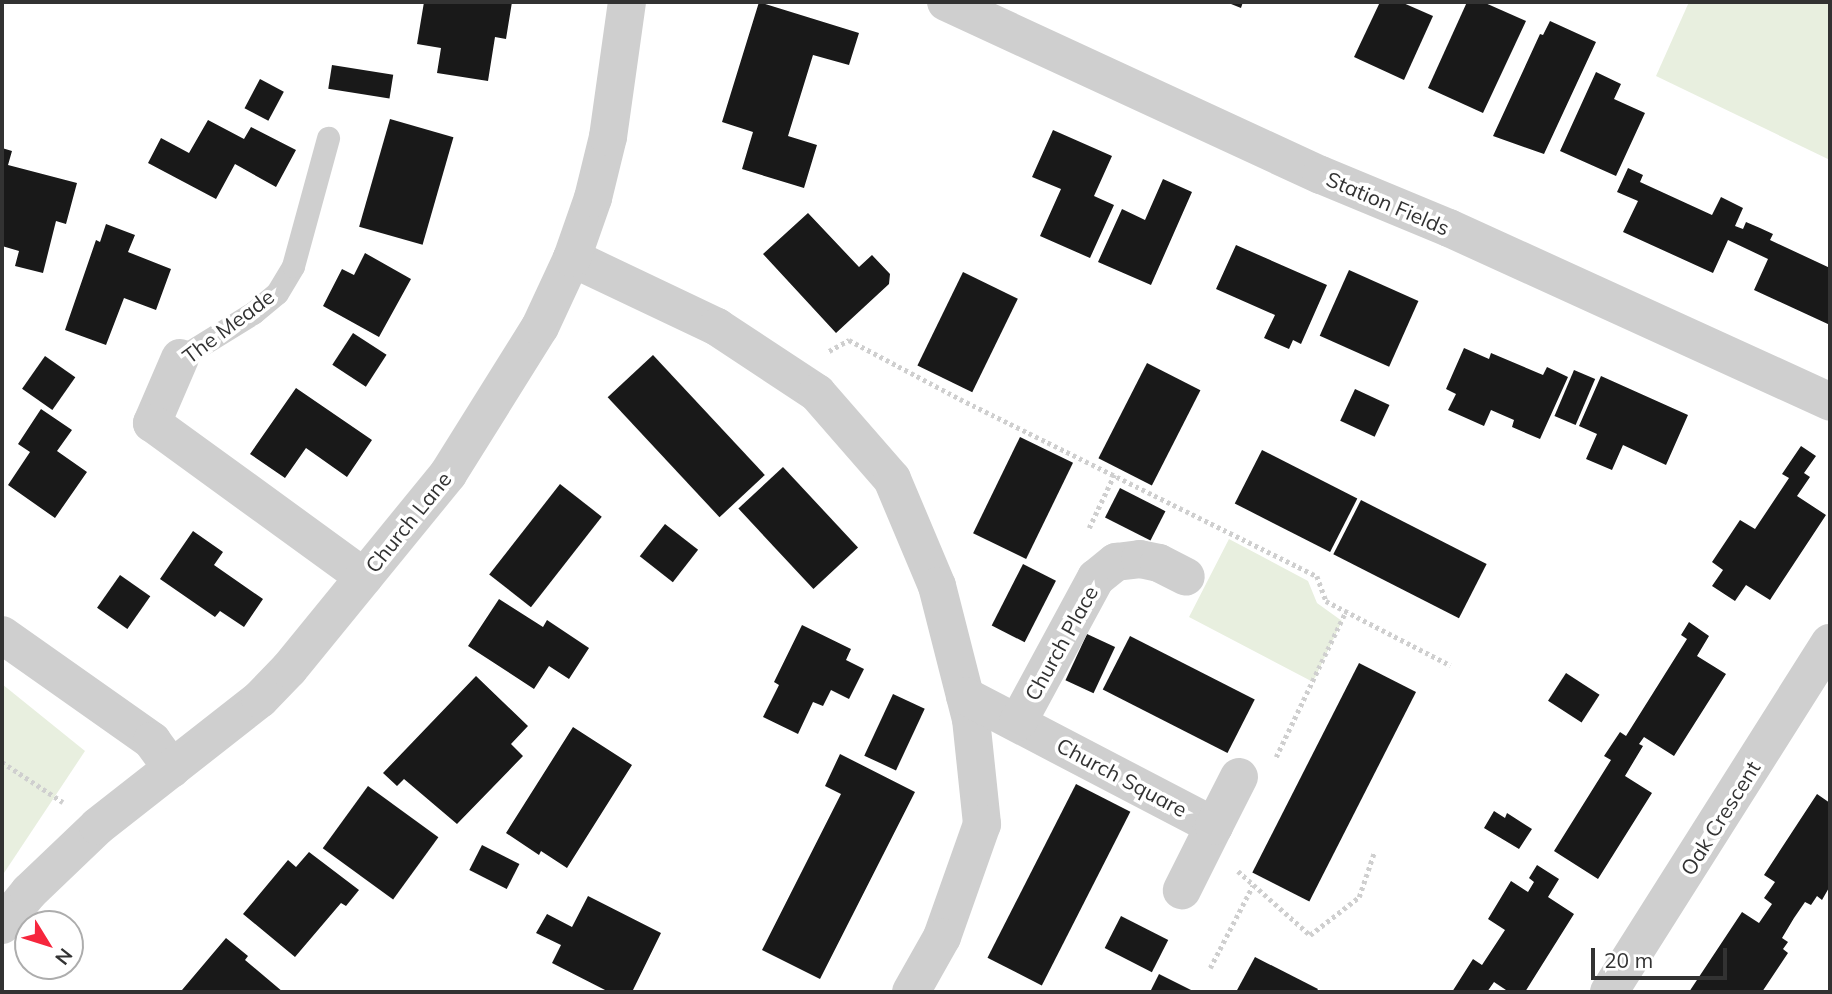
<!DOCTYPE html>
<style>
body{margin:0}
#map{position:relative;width:1832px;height:994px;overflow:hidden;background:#fff;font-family:Mulish,sans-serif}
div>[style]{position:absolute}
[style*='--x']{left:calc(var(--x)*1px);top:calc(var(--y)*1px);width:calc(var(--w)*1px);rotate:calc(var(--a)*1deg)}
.green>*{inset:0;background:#e8efdf}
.building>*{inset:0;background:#191919;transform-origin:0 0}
.path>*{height:4.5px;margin-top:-2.25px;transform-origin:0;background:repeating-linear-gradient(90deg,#cfcfcf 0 3.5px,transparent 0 7px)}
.service>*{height:23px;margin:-11.5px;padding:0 11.5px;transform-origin:11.5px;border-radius:11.5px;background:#cfcfcf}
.minor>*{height:38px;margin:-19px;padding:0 19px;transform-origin:19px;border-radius:19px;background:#cfcfcf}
.tertiary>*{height:38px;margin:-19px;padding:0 19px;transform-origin:19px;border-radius:19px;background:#cfcfcf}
span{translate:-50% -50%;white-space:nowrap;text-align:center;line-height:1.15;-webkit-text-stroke:7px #fff;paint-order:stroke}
.street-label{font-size:21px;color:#323232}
.frame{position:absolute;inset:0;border:4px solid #323232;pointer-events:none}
.north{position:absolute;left:14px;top:910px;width:70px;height:70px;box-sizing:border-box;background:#fff;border:2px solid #adadad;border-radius:50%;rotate:128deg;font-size:19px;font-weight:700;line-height:28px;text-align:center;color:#323232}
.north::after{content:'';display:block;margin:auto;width:24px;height:32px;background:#f6263d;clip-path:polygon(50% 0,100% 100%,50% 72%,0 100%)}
.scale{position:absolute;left:1591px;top:948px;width:136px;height:32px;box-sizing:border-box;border:4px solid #323232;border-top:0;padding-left:9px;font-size:21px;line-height:24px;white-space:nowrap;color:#323232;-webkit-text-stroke:5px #fff;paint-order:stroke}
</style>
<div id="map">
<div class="green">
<i style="clip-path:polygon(1689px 2px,1830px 2px,1830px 160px,1656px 76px)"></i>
<i style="clip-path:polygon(1229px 539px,1308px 581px,1317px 603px,1342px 621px,1313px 682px,1189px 617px)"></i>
<i style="clip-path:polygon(2px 684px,85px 751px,2px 876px)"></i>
</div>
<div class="building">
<i style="clip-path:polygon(424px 2px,512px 2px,506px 39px,495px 37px,488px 81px,437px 73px,441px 48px,417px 44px)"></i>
<i style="clip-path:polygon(759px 2px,859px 33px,849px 65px,813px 55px,788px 136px,817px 145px,804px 188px,742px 169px,753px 132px,722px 122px)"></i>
<i style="clip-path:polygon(1226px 2px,1243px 2px,1241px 8px)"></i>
<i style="clip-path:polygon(1380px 2px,1401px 2px,1433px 16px,1404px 80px,1354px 57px)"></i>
<i style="clip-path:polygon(1467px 2px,1483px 2px,1526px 21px,1483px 113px,1428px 88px)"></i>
<i style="clip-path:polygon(1550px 21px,1596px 42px,1544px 154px,1493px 136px,1540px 34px,1543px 35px)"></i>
<i style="left:332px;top:65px;width:62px;height:24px;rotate:9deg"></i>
<i style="clip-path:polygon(1596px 72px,1621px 84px,1614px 99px,1645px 113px,1616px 176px,1560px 151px)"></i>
<i style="left:260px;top:79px;width:27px;height:33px;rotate:28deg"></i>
<i style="left:390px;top:119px;width:66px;height:112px;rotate:16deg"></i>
<i style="clip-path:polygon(208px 120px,244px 139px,251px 127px,296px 150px,276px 187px,235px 164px,216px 199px,148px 163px,161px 138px,189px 153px)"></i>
<i style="clip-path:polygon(1053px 130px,1112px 156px,1094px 196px,1114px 205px,1090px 258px,1040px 236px,1061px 189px,1032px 177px)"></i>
<i style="clip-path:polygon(2px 148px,12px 151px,8px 165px,77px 183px,66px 224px,56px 221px,43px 273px,15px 266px,19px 251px,2px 246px)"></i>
<i style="clip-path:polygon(1628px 168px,1643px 175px,1640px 182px,1712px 215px,1721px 197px,1743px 208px,1735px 226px,1743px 229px,1746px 222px,1760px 228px,1773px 234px,1770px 240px,1830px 268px,1830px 325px,1754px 290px,1768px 259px,1728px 240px,1713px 273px,1623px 232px,1638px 201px,1617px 192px)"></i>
<i style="clip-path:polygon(1163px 179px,1192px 192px,1151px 285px,1098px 262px,1122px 209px,1145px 220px)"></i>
<i style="clip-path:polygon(808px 213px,859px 267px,872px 255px,890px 274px,889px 284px,836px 333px,763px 254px)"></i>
<i style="clip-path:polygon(106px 224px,135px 235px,128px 252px,171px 269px,156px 310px,124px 298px,106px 345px,65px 330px,96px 240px,100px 242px)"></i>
<i style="clip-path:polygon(1236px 245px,1327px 285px,1301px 344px,1293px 340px,1289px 349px,1264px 338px,1275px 315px,1216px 289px)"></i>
<i style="clip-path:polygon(365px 253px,411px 279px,379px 337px,323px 306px,342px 269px,354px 275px)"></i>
<i style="left:1349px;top:270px;width:76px;height:72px;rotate:24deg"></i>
<i style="left:963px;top:272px;width:61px;height:104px;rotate:26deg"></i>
<i style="left:353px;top:333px;width:40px;height:38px;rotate:33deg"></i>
<i style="clip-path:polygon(1464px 348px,1489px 359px,1491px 353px,1543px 375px,1547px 367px,1568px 377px,1540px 439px,1512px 427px,1514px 420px,1491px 410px,1484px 426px,1448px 410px,1456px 394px,1446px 389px)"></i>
<i style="left:653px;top:355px;width:164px;height:62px;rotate:47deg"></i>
<i style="left:45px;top:356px;width:37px;height:40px;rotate:35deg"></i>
<i style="left:1147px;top:363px;width:60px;height:107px;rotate:27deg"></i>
<i style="left:1574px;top:370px;width:23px;height:50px;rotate:23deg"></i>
<i style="clip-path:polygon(1601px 376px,1688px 415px,1666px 465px,1623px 445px,1612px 470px,1586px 459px,1597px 434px,1579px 426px)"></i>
<i style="clip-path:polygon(296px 388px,372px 440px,347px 477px,306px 448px,285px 478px,250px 454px)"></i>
<i style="left:1355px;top:389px;width:38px;height:35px;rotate:25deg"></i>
<i style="clip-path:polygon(41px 409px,72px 430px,57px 451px,87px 472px,55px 518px,8px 485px,30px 452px,18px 444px)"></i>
<i style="left:1020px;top:437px;width:59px;height:107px;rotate:26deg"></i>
<i style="clip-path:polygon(1801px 446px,1816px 456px,1804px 473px,1810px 477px,1797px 496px,1826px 515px,1770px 600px,1746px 585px,1735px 601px,1712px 586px,1723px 570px,1712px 562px,1740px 520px,1755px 529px,1789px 478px,1782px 474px)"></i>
<i style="left:1262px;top:450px;width:107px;height:60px;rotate:27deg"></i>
<i style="left:783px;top:467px;width:110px;height:61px;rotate:47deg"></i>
<i style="left:560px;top:484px;width:53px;height:115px;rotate:38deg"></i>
<i style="left:1120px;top:488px;width:51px;height:33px;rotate:27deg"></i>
<i style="left:1361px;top:500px;width:141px;height:61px;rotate:27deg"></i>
<i style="left:665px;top:524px;width:42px;height:41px;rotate:38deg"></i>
<i style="clip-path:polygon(193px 531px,223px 552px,214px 565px,263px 599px,244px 627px,220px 611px,215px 617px,160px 579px)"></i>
<i style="left:1023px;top:564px;width:37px;height:69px;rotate:27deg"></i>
<i style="left:120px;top:575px;width:37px;height:40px;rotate:35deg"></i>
<i style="clip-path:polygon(499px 599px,543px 627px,547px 620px,589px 648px,569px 679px,549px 666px,534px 689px,468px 646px)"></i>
<i style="clip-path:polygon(1689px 622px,1709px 636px,1697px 656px,1726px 674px,1674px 756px,1644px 737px,1639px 744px,1643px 746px,1625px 776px,1652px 793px,1598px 879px,1554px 851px,1611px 760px,1604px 756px,1620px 732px,1626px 736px,1687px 639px,1681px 635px)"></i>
<i style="clip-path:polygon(802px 625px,851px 649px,846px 660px,864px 669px,849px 699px,831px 690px,823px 706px,813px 702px,798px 734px,763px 717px,779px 685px,774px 682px)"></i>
<i style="left:1087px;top:634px;width:31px;height:51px;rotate:25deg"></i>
<i style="left:1130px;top:636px;width:140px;height:60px;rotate:27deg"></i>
<i style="left:1359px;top:663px;width:64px;height:235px;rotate:27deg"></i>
<i style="left:1566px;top:673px;width:40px;height:33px;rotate:33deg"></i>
<i style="clip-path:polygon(476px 676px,528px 726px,511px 744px,523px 756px,457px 824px,404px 779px,397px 786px,383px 773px)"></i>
<i style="left:893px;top:694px;width:35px;height:68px;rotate:25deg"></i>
<i style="clip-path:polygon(573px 727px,632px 765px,567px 868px,541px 851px,539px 855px,506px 833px)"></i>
<i style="clip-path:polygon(840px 754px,915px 792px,820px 979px,762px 950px,841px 794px,825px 786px)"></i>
<i style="left:1076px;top:784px;width:61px;height:195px;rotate:27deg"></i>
<i style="left:368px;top:786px;width:87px;height:77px;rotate:36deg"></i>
<i style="clip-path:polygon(1817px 794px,1830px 803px,1830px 886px,1822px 900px,1817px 896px,1811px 905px,1805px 902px,1794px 918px,1782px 938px,1788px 942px,1783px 949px,1788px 953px,1762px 992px,1689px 992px,1742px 912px,1759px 923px,1772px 904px,1764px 898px,1775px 882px,1764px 875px)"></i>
<i style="clip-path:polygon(1494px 811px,1505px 818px,1507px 813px,1532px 829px,1519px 849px,1484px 828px)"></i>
<i style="left:482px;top:845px;width:42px;height:28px;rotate:27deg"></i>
<i style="clip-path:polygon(309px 852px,359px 890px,346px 906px,341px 903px,295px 957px,243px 914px,288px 860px,296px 867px)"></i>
<i style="clip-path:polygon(1537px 865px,1559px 879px,1548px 897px,1574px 914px,1525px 992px,1509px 992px,1494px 982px,1487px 992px,1452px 992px,1473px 959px,1482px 965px,1505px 930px,1488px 919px,1511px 881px,1528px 892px,1534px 882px,1529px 878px)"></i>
<i style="clip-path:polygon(588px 896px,661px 933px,632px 992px,609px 992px,552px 963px,561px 945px,536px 933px,547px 914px,572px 927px)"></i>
<i style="left:1121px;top:916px;width:53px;height:36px;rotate:27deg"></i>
<i style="clip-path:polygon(226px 938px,248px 956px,245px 960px,283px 992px,182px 990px)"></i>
<i style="clip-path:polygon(1255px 957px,1318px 989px,1316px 992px,1236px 992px)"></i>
<i style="clip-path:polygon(1159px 974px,1195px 992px,1150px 992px)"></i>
</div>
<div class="path">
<i style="--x:829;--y:351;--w:23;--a:-29"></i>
<i style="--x:849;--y:340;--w:126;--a:28"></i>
<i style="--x:960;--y:399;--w:398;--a:26.4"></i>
<i style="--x:1317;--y:576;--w:27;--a:70"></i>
<i style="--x:1326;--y:601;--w:140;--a:27.3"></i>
<i style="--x:1089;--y:528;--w:59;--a:-64.7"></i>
<i style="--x:1276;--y:757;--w:162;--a:-64.4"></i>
<i style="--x:2;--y:762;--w:73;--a:33.3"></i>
<i style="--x:1238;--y:871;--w:96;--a:41.6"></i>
<i style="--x:1310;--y:935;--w:62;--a:-37.8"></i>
<i style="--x:1359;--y:897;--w:46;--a:-71.2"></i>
<i style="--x:1210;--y:968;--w:93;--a:-62.6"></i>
</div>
<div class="service">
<i style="--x:180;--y:358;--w:86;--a:-31.7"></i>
<i style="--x:253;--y:313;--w:31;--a:-40"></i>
<i style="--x:277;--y:293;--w:31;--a:-59"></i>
<i style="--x:293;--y:266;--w:133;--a:-74.7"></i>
</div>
<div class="minor">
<i style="--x:946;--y:2;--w:413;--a:24.8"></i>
<i style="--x:1321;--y:175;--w:139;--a:22.5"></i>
<i style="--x:1449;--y:228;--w:419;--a:24.5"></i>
<i style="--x:572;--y:258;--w:161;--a:25.4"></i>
<i style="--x:717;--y:327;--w:120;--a:33.4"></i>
<i style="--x:817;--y:393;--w:114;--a:48.9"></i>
<i style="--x:892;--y:479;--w:116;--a:67.2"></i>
<i style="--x:937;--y:586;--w:137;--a:75.7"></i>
<i style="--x:971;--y:719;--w:106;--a:84"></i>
<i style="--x:982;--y:824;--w:120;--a:109.5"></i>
<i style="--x:942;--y:937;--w:63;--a:119.4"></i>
<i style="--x:180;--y:358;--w:71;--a:113.3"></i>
<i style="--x:152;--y:423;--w:262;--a:36"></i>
<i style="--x:2;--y:635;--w:184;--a:35.2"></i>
<i style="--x:152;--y:741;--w:34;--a:54"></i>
<i style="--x:965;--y:696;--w:281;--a:27.6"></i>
<i style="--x:1214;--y:826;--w:72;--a:116.6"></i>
<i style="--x:1018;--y:722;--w:164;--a:-61.6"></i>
<i style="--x:1096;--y:578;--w:26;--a:-39"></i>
<i style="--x:1116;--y:562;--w:24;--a:-7"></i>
<i style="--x:1140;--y:559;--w:19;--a:12"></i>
<i style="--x:1159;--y:563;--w:30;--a:27"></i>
<i style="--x:1214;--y:826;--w:55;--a:-63"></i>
<i style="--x:1609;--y:992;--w:413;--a:-57.7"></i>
</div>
<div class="tertiary">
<i style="--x:2;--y:925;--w:43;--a:-50.7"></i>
<i style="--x:29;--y:892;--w:95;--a:-43.7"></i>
<i style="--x:98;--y:826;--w:206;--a:-38.1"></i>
<i style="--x:260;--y:699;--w:42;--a:-46"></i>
<i style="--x:289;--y:669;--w:252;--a:-50.8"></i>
<i style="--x:448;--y:474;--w:173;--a:-58"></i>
<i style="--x:540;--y:327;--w:76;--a:-65.1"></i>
<i style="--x:572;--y:258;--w:64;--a:-70.7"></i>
<i style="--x:593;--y:198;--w:63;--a:-76.2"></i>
<i style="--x:608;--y:137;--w:136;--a:-82"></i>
</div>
<div class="street-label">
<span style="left:1388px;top:203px;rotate:23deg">Station Fields</span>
<span style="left:228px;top:326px;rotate:-37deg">The Meade</span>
<span style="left:408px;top:522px;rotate:-51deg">Church Lane</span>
<span style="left:1061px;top:643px;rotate:-61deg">Church Place</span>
<span style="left:1122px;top:777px;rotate:28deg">Church Square</span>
<span style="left:1720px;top:818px;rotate:-58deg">Oak Crescent</span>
</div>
<div class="frame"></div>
<div class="north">N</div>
<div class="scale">20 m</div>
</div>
